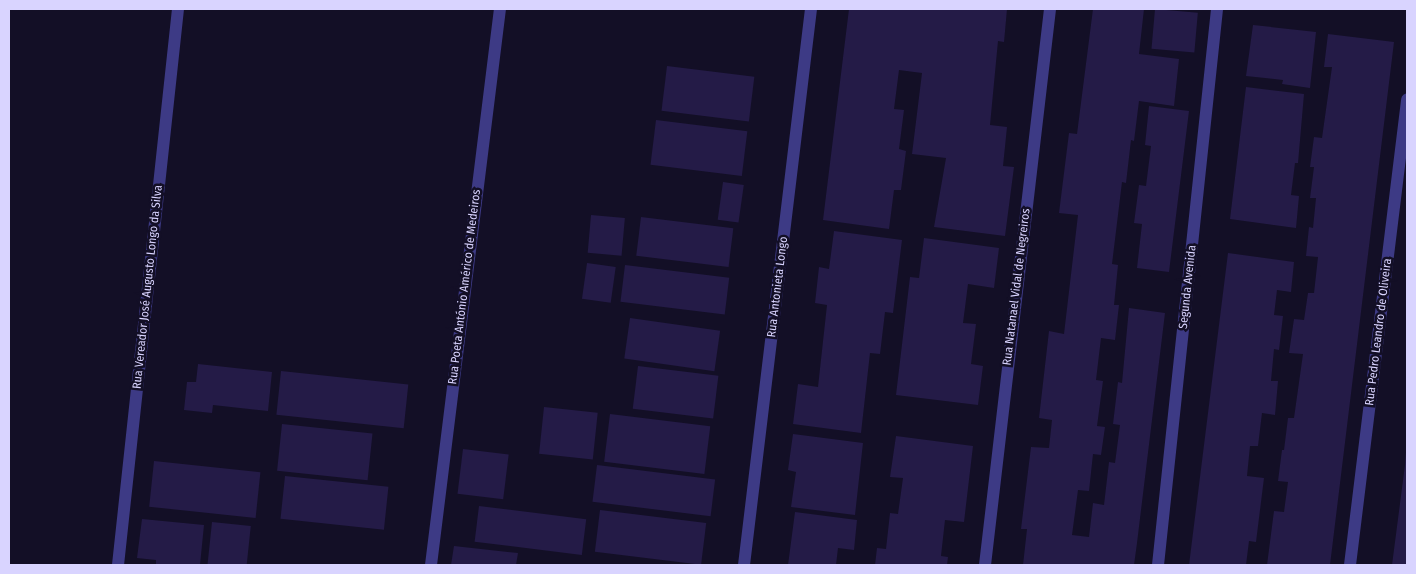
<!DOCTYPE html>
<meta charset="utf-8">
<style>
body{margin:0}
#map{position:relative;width:1416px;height:574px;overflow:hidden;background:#130f26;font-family:"Fira Sans Condensed",sans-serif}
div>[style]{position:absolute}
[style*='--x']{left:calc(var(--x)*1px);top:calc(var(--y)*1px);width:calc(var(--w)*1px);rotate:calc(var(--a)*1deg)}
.building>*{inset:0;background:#241b47;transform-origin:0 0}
.minor>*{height:12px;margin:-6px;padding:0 6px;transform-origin:6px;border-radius:6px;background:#3d3a85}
span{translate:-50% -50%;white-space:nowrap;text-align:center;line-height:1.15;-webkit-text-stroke:5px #130f26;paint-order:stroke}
.street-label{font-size:12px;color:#d9d4ff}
.frame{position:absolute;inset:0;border:10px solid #d9d4ff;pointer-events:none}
</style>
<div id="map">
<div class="building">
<i style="clip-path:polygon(849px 9px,1007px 9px,1004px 42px,998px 41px,990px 125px,1007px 127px,1003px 166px,1014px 167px,1005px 236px,934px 227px,946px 158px,912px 154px,922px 73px,899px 70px,894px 109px,904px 110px,899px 149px,906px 151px,901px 190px,894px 190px,889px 229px,823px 220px)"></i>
<i style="clip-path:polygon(1093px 9px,1144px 9px,1139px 54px,1179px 59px,1174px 106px,1139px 101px,1134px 141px,1131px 140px,1126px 183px,1122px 182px,1112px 264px,1118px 265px,1114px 305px,1119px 305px,1115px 340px,1101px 338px,1096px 380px,1103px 381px,1097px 426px,1105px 427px,1101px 455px,1093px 454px,1089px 491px,1078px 490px,1072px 535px,1089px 537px,1093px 503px,1104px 505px,1109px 462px,1115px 463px,1120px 425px,1113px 424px,1118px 382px,1122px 383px,1129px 308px,1165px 313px,1137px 543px,1134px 565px,1023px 565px,1027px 529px,1021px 529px,1031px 447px,1049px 448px,1052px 420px,1039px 418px,1049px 331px,1064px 334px,1078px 215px,1059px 213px,1069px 133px,1077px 134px)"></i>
<i style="left:1155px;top:9px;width:43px;height:40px;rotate:5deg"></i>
<i style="clip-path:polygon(1253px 25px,1316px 32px,1310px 88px,1282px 84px,1283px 80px,1246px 76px)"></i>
<i style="clip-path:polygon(1328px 34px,1394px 42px,1330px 565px,1267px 565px,1274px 511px,1284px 512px,1288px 482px,1278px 481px,1282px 450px,1284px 450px,1288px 418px,1294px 418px,1303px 354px,1289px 353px,1294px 319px,1304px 320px,1308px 293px,1314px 293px,1318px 257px,1306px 256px,1309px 227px,1313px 228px,1316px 198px,1310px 198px,1314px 167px,1310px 167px,1314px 137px,1322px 138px,1332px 67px,1324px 67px)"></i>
<i style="left:667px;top:66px;width:88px;height:45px;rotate:7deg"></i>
<i style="clip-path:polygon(1246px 87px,1304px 94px,1298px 163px,1295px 163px,1291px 195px,1299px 196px,1296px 228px,1230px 219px)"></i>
<i style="clip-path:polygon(1149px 106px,1189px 111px,1169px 272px,1137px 268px,1142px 224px,1134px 223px,1139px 185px,1146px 186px,1151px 146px,1145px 145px)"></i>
<i style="left:656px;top:120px;width:92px;height:45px;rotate:7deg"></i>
<i style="left:723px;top:182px;width:21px;height:38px;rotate:8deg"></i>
<i style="left:591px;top:215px;width:34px;height:38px;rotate:5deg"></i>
<i style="left:641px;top:217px;width:93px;height:39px;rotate:7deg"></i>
<i style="clip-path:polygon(834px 231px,902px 240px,893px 313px,885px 312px,880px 354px,870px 353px,861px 433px,793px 424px,798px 384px,818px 387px,827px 305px,815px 303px,819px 267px,829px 269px)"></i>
<i style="clip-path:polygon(924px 238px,999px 248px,994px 288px,968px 284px,963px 323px,976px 324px,971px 364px,983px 366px,978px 405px,896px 395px,910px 277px,919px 278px)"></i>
<i style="clip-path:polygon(1228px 253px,1294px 262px,1291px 292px,1277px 290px,1274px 315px,1283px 316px,1279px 350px,1274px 349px,1271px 381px,1278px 381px,1275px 415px,1262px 413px,1258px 446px,1250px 446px,1247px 476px,1264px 478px,1256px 542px,1249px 541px,1246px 565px,1189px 565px)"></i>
<i style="left:587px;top:263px;width:29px;height:36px;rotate:8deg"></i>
<i style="left:625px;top:265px;width:105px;height:37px;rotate:7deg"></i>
<i style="left:630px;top:318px;width:91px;height:41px;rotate:8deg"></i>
<i style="clip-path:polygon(198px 364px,272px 372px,268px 411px,213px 405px,212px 413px,184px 410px,187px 382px,196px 382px)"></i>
<i style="left:638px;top:366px;width:81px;height:43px;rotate:7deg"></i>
<i style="left:281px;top:371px;width:128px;height:44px;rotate:6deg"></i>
<i style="left:544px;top:407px;width:54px;height:47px;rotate:6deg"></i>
<i style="left:610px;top:414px;width:101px;height:48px;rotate:7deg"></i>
<i style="left:282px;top:424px;width:91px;height:47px;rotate:6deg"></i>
<i style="clip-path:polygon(793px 434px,863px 443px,855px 515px,791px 507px,796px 472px,788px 470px)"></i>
<i style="clip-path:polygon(896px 436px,973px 446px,964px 522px,945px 520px,941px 556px,948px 557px,947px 565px,875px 565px,877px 548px,886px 549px,890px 513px,898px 514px,903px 478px,890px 477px)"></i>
<i style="left:463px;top:449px;width:46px;height:45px;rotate:7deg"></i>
<i style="clip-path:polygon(1406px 452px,1407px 565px,1392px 565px,1405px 465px)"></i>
<i style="left:154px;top:461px;width:107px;height:46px;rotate:6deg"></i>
<i style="left:597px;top:465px;width:119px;height:37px;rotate:7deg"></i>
<i style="left:285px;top:476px;width:104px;height:43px;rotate:6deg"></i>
<i style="left:479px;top:506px;width:108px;height:36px;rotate:7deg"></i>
<i style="left:600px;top:510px;width:107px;height:42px;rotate:7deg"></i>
<i style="clip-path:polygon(795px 512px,857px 520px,854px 550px,838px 548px,836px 565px,788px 565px)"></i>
<i style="clip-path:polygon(142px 519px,204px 525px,200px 565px,156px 565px,156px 560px,137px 558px)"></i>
<i style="left:212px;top:522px;width:39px;height:43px;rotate:6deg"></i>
<i style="clip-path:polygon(454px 546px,518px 553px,516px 565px,451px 565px)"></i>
</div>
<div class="minor">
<i style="--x:118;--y:565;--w:559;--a:-83.84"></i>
<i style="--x:431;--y:565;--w:560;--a:-82.93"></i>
<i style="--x:744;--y:565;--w:560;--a:-83.13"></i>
<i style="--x:985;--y:565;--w:560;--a:-83.33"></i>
<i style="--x:1158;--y:565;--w:559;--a:-83.94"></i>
<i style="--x:1350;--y:565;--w:469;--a:-83"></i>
</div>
<div class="street-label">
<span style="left:148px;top:287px;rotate:-84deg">Rua Vereador José Augusto Longo da Silva</span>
<span style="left:465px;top:287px;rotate:-83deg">Rua Poeta António Américo de Medeiros</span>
<span style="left:778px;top:287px;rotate:-83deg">Rua Antonieta Longo</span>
<span style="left:1017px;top:287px;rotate:-83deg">Rua Natanael Vidal de Negreiros</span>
<span style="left:1188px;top:287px;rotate:-84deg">Segunda Avenida</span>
<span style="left:1379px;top:332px;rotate:-83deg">Rua Pedro Leandro de Oliveira</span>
</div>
<div class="frame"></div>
</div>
